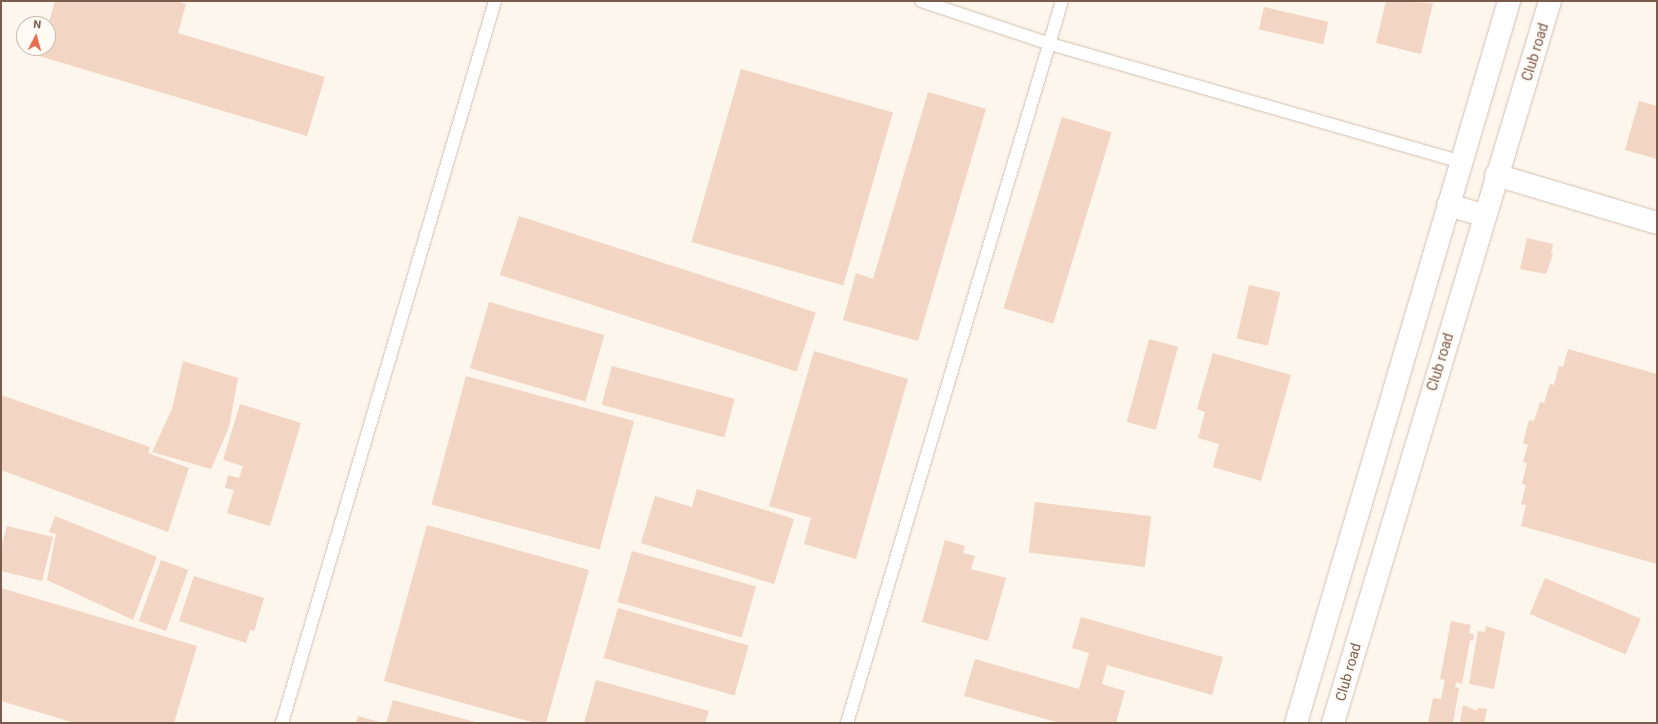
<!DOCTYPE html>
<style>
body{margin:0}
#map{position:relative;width:1658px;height:724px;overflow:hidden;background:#fdf6ec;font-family:Roboto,sans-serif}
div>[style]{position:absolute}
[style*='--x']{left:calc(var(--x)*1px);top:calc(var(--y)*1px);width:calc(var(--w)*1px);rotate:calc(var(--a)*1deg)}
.building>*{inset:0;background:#f3d5c3;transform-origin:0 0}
.roads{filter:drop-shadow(0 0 1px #d1beb0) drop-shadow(0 0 1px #d1beb0)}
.service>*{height:12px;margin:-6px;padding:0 6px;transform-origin:6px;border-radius:6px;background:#fff}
.minor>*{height:22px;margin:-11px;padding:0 11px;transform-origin:11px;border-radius:11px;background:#fff}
.secondary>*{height:22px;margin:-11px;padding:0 11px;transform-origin:11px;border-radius:11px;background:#fff}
span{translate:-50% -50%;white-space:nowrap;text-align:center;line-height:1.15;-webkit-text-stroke:4px #fffaf3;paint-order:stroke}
.street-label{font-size:14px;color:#7a5c4d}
.frame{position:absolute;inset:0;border:2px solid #7a5c4d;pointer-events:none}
.north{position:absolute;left:16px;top:16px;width:40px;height:40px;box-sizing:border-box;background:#fffaf3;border:1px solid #cabbb1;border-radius:50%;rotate:6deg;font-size:11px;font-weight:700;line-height:16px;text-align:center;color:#7a5c4d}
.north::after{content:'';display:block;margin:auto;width:14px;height:18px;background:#e76f51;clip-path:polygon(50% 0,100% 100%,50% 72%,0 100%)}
</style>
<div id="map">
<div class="building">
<i style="clip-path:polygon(55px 1px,175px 1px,186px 4px,178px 33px,325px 77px,307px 136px,39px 56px,41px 48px,48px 48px,48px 25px)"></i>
<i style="clip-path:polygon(1386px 1px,1433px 3px,1421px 54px,1376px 43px)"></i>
<i style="left:1264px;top:7px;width:66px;height:23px;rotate:13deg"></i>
<i style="left:741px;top:69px;width:158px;height:180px;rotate:16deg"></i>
<i style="clip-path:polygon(928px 92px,986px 109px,918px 341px,843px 320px,856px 273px,873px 279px)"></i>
<i style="clip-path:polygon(1639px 101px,1657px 106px,1657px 159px,1625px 150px)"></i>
<i style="left:1062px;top:117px;width:52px;height:200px;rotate:17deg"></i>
<i style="left:519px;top:216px;width:312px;height:62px;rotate:18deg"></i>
<i style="clip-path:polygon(1527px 238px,1553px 244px,1551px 254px,1553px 254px,1546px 274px,1520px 269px)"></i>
<i style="left:1249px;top:285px;width:32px;height:55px;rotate:13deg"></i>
<i style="left:489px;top:302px;width:120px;height:69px;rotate:16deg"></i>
<i style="left:1149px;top:339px;width:30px;height:86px;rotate:15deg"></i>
<i style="clip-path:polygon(1568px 349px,1657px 374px,1657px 564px,1521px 526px,1526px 505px,1521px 504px,1526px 485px,1522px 484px,1527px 463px,1523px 462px,1528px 445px,1523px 443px,1529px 420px,1534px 421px,1540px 402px,1544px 403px,1550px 384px,1554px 385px,1559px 366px,1563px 367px)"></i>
<i style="clip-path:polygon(814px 351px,908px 379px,856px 559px,804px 544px,811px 518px,769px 506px)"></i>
<i style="clip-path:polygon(1213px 353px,1291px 375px,1261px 481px,1213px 467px,1219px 444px,1198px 438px,1205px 412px,1197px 409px)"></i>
<i style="clip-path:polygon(183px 361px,238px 378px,229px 427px,211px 469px,152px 452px,172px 409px)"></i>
<i style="left:612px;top:366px;width:127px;height:40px;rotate:15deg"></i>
<i style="left:466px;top:376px;width:174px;height:133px;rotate:15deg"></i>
<i style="clip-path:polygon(1px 395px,150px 447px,148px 453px,189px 468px,168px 532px,1px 470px)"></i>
<i style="clip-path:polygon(240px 404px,301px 423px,270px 526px,227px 513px,234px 490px,225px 488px,228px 475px,239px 478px,243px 466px,223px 460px)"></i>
<i style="clip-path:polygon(697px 489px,794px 519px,774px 584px,641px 543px,655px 496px,692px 507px)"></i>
<i style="left:1035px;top:502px;width:117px;height:51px;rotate:7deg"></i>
<i style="clip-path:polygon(55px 516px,157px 557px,133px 620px,47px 580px,56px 534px,49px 532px)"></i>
<i style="clip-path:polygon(427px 525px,589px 570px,546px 723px,535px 723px,384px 681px)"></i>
<i style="clip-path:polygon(7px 526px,53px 537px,42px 581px,1px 571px,1px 549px)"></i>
<i style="clip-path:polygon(945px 540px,965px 546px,963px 553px,975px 556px,971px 569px,1006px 578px,988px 641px,922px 622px)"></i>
<i style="left:632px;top:551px;width:129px;height:53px;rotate:16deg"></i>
<i style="left:161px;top:560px;width:29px;height:65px;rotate:20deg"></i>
<i style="clip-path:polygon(194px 576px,264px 598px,254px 631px,250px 630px,246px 643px,179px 621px)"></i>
<i style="left:1545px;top:578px;width:104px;height:39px;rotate:23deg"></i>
<i style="clip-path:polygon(1px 588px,197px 646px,174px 723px,75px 723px,1px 701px)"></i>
<i style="left:618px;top:608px;width:136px;height:52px;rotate:16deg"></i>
<i style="clip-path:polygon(1081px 617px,1223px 657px,1212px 695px,1107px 665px,1102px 684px,1125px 691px,1116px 723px,1060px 723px,964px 696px,975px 659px,1079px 689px,1089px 653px,1072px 648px)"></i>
<i style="clip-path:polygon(1451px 621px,1471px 625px,1469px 633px,1474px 634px,1473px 641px,1470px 640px,1462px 684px,1456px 682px,1455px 687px,1459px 688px,1453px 723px,1428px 723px,1433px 698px,1441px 699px,1445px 680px,1440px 679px)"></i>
<i style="clip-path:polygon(1486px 626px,1505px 632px,1494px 689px,1469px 684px,1478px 631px,1485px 632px)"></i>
<i style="clip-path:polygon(596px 680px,709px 711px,705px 723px,584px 723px)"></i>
<i style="clip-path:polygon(393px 700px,479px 723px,386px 723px)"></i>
<i style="clip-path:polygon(1463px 705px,1477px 711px,1478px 708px,1487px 709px,1484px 723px,1460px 723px)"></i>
<i style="clip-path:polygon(358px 716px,383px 723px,356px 723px)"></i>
</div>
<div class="roads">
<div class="service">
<i style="--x:921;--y:1;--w:136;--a:18.4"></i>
<i style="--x:1050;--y:44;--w:428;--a:16"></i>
<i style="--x:282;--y:723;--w:753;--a:-73.56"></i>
<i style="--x:847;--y:723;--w:753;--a:-73.42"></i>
</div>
<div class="minor">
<i style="--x:1496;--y:175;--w:168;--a:16.6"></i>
</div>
<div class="secondary">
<i style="--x:1448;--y:205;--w:37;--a:16"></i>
<i style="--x:1296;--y:723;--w:753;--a:-73.56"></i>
<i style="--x:1333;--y:723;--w:754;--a:-73.27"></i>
</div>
</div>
<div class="street-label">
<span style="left:1535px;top:52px;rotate:-73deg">Club road</span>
<span style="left:1440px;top:362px;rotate:-73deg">Club road</span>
<span style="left:1348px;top:672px;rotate:-74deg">Club road</span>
</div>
<div class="frame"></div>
<div class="north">N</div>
</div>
